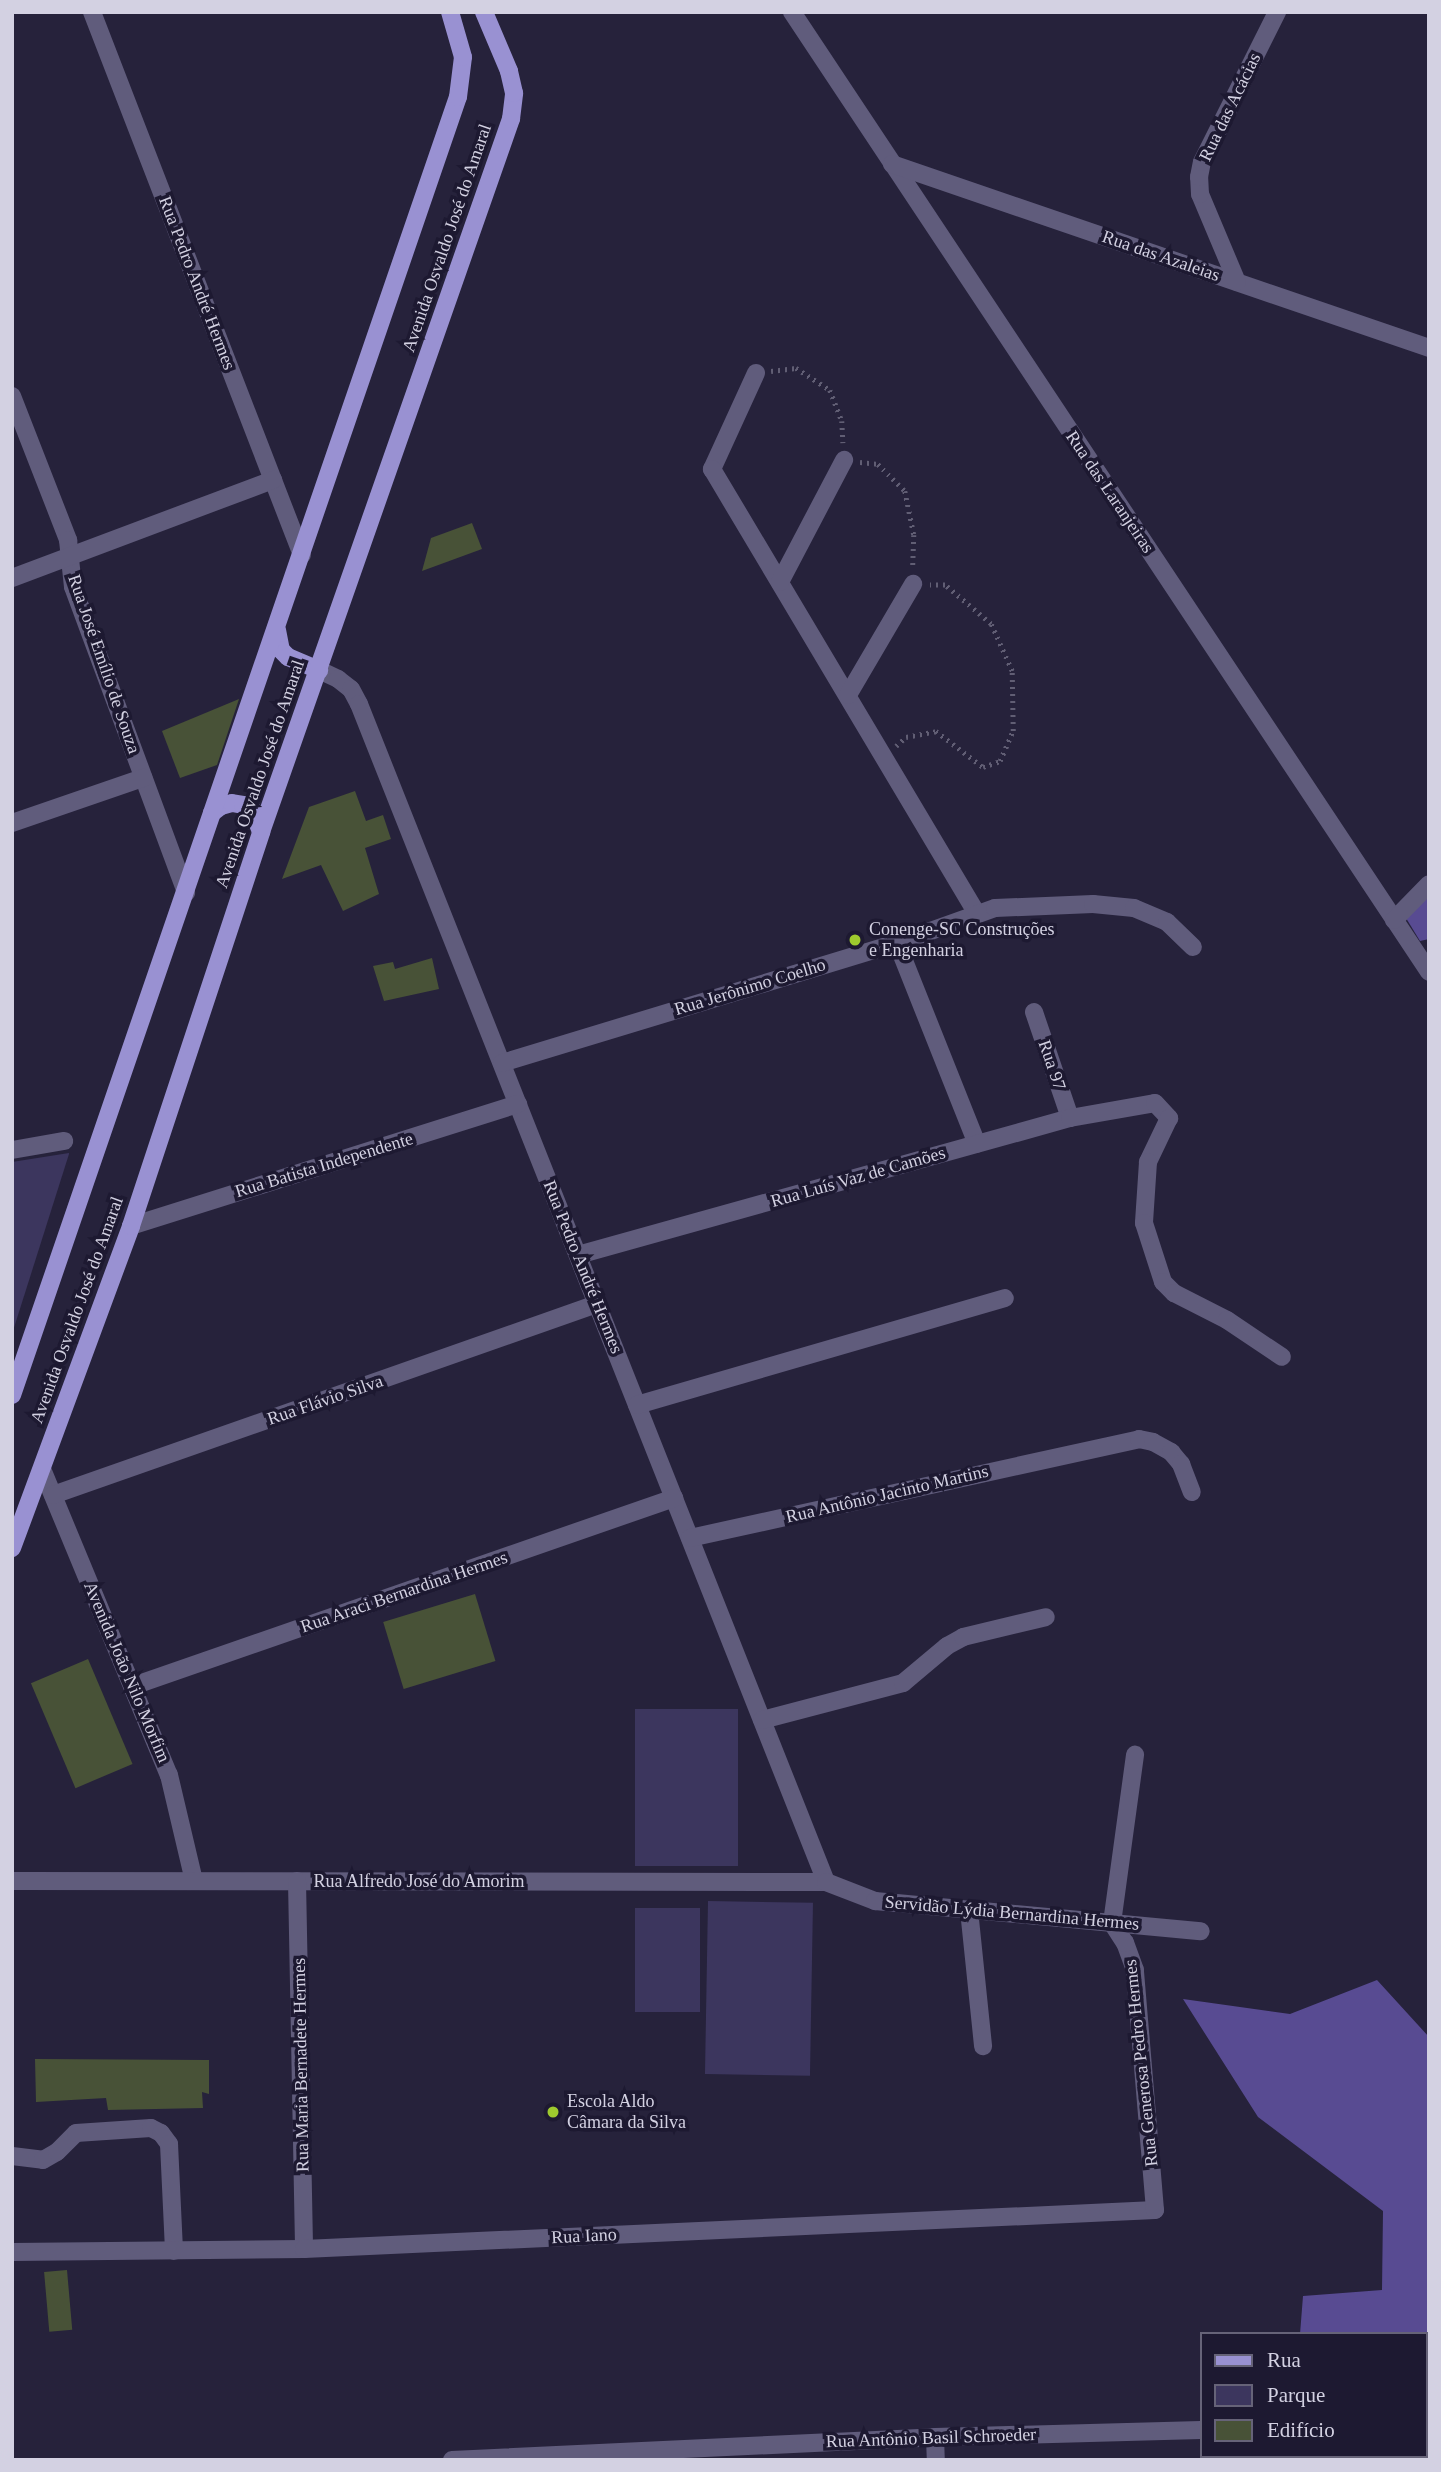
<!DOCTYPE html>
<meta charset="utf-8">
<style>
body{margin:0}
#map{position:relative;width:1441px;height:2472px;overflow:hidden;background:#26223b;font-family:Georgia,serif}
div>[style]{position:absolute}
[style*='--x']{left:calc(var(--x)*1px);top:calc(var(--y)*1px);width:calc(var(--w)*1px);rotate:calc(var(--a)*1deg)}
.green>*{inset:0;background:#3c365e;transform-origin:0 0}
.forest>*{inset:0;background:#584b92}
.building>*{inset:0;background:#485237;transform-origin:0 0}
.path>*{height:4.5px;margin-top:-2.25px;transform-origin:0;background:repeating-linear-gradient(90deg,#615e74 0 2px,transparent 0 7px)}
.minor>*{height:18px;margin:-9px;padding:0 9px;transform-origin:9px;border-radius:9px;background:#605c7c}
.major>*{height:18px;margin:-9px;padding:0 9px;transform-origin:9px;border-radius:9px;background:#9991d2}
.dots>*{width:19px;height:19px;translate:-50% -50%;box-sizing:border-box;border:4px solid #1d1931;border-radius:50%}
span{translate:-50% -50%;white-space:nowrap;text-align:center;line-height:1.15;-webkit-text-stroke:7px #1d1931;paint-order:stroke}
.street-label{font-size:18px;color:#d3d1e2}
.poi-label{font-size:18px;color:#d3d1e2}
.left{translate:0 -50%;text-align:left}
.frame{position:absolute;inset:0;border:14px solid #d3d1e2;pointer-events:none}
.legend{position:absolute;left:1200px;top:2332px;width:228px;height:126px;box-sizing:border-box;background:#1d1931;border:2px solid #666378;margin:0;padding:9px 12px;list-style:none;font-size:21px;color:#d3d1e2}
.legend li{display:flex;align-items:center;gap:14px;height:35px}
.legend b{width:35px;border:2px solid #666378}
</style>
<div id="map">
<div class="green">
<i style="clip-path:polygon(69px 1153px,69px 1154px,12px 1334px,12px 1162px)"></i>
<i style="left:635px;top:1709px;width:103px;height:157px"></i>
<i style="left:708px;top:1901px;width:105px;height:173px;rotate:1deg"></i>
<i style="left:635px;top:1908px;width:65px;height:104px"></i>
</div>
<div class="forest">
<i style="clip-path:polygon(1429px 895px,1429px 939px,1420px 941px,1406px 918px)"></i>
<i style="clip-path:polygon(1377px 1980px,1429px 2037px,1429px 2460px,1374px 2460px,1371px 2456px,1425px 2456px,1425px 2334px,1300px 2334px,1303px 2296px,1382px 2290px,1383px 2211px,1258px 2117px,1183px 1999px,1290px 2014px)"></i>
</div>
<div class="building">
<i style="clip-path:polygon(472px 523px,482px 549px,422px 571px,431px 538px)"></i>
<i style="clip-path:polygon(239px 699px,217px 765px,180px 778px,162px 731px)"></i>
<i style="clip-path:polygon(355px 791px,366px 821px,383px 815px,391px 839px,365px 848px,379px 894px,343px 911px,321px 865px,282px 879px,309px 807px)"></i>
<i style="clip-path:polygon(432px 958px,439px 989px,384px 1001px,373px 966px,393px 962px,395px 969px)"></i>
<i style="left:475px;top:1594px;width:70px;height:96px;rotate:73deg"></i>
<i style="left:88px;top:1659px;width:114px;height:62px;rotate:67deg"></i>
<i style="clip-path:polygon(35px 2059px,209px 2060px,209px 2094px,202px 2092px,203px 2108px,108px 2110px,106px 2098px,36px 2102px)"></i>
<i style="left:67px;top:2270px;width:60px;height:23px;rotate:85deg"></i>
</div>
<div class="path">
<i style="--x:771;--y:371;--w:25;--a:-7"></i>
<i style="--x:796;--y:368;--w:40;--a:32.9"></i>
<i style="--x:830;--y:390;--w:33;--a:69"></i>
<i style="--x:842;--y:421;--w:22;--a:87"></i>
<i style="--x:860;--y:462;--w:18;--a:6"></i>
<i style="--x:878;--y:464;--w:38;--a:45"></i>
<i style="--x:905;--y:491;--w:45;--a:78.4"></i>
<i style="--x:914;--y:535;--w:30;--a:92"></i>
<i style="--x:896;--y:746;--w:13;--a:-42"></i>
<i style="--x:906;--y:737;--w:31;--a:-11"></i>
<i style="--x:936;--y:731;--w:59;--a:37.5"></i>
<i style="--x:983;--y:767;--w:18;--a:-19"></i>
<i style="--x:1000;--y:761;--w:33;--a:-67"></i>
<i style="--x:1013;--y:731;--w:60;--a:-91"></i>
<i style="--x:1012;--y:671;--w:51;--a:-114.1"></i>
<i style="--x:991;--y:624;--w:60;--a:-139.7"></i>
<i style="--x:945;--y:585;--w:15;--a:180"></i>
</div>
<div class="minor">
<i style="--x:92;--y:12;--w:582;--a:68.86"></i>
<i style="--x:792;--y:12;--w:1152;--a:56.43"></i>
<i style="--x:892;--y:164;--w:568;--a:18.91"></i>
<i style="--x:1237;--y:282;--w:95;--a:-112.8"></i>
<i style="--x:1200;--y:194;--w:17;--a:-93"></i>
<i style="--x:1199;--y:177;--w:15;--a:-79"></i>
<i style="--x:1202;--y:162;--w:168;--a:-63.4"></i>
<i style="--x:756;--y:373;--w:106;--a:114.6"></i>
<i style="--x:712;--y:469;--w:516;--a:59.21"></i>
<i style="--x:12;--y:396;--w:155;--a:68.7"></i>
<i style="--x:68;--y:540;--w:47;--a:83.9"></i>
<i style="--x:73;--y:587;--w:326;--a:69.7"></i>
<i style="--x:12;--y:578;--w:279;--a:-20.6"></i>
<i style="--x:780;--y:582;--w:138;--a:-62.3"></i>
<i style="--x:319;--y:670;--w:21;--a:25"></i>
<i style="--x:338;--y:679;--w:16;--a:38"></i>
<i style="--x:351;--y:689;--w:17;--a:62"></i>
<i style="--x:359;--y:704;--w:1267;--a:68.37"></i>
<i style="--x:848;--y:695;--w:129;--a:-59.6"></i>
<i style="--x:12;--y:823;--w:139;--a:-19"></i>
<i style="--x:1394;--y:920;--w:50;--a:-45.8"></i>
<i style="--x:897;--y:943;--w:216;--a:68.3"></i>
<i style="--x:1034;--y:1012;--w:112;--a:71.2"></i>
<i style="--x:502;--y:1063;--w:413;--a:-16.9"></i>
<i style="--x:897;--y:943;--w:104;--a:-19.7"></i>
<i style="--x:995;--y:908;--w:98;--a:-2.3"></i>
<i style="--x:1093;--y:904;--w:41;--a:5.6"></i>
<i style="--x:1134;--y:908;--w:36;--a:23"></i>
<i style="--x:1167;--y:922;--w:36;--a:44"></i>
<i style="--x:12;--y:1150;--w:53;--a:-9.8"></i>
<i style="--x:131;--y:1226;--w:406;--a:-17.5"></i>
<i style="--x:578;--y:1255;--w:511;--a:-15.56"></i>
<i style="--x:1070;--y:1118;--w:86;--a:-10"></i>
<i style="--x:1155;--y:1103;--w:21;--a:47"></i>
<i style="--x:1169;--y:1118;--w:49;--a:115.5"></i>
<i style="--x:1148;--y:1162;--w:61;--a:93.8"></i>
<i style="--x:1144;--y:1223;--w:62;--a:72.1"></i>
<i style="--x:1163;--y:1282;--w:16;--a:45"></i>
<i style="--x:1174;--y:1293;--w:59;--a:27"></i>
<i style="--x:1227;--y:1320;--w:66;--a:33.9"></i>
<i style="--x:637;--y:1405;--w:383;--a:-16.2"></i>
<i style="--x:42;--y:1469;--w:331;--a:67.5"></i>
<i style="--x:169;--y:1775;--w:109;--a:76.7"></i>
<i style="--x:53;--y:1495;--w:577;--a:-19.35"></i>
<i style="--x:690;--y:1538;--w:460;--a:-12.4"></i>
<i style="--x:1139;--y:1439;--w:14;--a:12"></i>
<i style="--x:1153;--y:1442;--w:21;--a:29"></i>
<i style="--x:1171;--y:1452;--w:16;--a:50"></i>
<i style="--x:1181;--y:1464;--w:30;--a:69"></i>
<i style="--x:133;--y:1686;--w:573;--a:-19.16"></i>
<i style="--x:762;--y:1720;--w:146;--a:-14.7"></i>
<i style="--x:903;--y:1683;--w:57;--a:-40.1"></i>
<i style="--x:947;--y:1646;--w:18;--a:-29"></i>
<i style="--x:963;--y:1637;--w:85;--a:-13.5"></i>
<i style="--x:12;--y:1881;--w:814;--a:0.07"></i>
<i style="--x:826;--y:1882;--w:53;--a:21.2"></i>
<i style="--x:875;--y:1901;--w:327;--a:5.3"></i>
<i style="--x:297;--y:1881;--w:368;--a:88.9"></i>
<i style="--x:969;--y:1910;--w:137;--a:84.1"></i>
<i style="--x:12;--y:2156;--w:31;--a:7"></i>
<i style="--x:43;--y:2160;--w:16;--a:-30"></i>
<i style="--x:57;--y:2152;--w:27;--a:-45"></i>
<i style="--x:76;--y:2133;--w:75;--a:-3.8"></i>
<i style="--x:151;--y:2128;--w:11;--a:27"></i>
<i style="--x:161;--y:2133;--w:14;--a:54"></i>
<i style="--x:169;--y:2144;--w:107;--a:87.3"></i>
<i style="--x:12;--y:2252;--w:292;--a:-0.6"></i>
<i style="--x:304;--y:2249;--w:852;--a:-2.62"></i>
<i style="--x:1155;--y:2210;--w:241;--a:-94.8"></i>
<i style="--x:1135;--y:1970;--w:29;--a:-110"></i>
<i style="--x:1125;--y:1943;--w:24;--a:-123"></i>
<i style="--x:1112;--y:1923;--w:170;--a:-82.2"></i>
<i style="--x:935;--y:2437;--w:23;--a:88"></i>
<i style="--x:452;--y:2460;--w:484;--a:-2.7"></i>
<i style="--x:935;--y:2437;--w:266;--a:-1.5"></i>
</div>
<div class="major">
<i style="--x:277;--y:630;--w:20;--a:79"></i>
<i style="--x:281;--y:650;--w:10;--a:45"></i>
<i style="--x:288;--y:657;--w:34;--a:23"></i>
<i style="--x:212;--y:813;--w:11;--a:-38"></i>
<i style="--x:221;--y:806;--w:11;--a:-15"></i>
<i style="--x:232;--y:803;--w:11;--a:10"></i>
<i style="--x:243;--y:805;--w:12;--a:31"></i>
<i style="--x:253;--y:811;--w:22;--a:69"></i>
<i style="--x:12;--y:1395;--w:1372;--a:-71.04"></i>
<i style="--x:458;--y:97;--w:40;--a:-82.9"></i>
<i style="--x:463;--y:57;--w:47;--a:-106.1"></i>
<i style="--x:12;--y:1548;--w:343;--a:-69.7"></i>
<i style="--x:131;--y:1226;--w:415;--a:-71.7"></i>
<i style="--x:261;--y:832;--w:756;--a:-70.68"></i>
<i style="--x:511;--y:119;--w:26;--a:-83"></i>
<i style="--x:514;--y:93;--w:23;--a:-103"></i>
<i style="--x:509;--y:71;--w:64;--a:-113"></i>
</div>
<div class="dots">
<i style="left:855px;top:940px;background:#9eca2e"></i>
<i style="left:553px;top:2112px;background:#9eca2e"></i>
</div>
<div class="street-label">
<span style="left:1230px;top:107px;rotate:-64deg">Rua das Acácias</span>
<span style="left:447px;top:238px;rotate:-71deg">Avenida Osvaldo José do Amaral</span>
<span style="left:1161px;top:256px;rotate:19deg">Rua das Azaleias</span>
<span style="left:197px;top:283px;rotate:69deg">Rua Pedro André Hermes</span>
<span style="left:1110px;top:492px;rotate:56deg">Rua das Laranjeiras</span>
<span style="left:104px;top:664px;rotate:71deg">Rua José Emílio de Souza</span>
<span style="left:260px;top:774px;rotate:-71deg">Avenida Osvaldo José do Amaral</span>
<span style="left:750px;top:987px;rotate:-17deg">Rua Jerônimo Coelho</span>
<span style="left:1052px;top:1065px;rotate:71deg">Rua 97</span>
<span style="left:324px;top:1165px;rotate:-17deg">Rua Batista Independente</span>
<span style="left:858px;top:1177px;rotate:-16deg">Rua Luís Vaz de Camões</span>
<span style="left:583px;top:1267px;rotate:68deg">Rua Pedro André Hermes</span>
<span style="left:77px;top:1310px;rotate:-70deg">Avenida Osvaldo José do Amaral</span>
<span style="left:325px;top:1400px;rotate:-19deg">Rua Flávio Silva</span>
<span style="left:887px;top:1494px;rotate:-13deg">Rua Antônio Jacinto Martins</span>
<span style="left:404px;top:1592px;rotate:-19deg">Rua Araci Bernardina Hermes</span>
<span style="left:127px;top:1672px;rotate:67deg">Avenida João Nilo Morfim</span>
<span style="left:419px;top:1881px">Rua Alfredo José do Amorim</span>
<span style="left:1012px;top:1913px;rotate:5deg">Servidão Lýdia Bernardina Hermes</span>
<span style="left:1141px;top:2063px;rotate:-96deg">Rua Generosa Pedro Hermes</span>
<span style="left:301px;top:2065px;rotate:-91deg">Rua Maria Bernadete Hermes</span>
<span style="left:584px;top:2236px;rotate:-3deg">Rua Iano</span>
<span style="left:931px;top:2438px;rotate:-2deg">Rua Antônio Basil Schroeder</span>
</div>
<div class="poi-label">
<span class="left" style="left:869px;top:940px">Conenge-SC Construções<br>e Engenharia</span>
<span class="left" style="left:567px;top:2112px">Escola Aldo<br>Câmara da Silva</span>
</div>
<div class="frame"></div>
<ul class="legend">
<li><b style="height:9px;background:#9991d2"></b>Rua</li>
<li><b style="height:19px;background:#3c365e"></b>Parque</li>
<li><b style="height:19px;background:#485237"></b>Edifício</li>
</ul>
</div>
